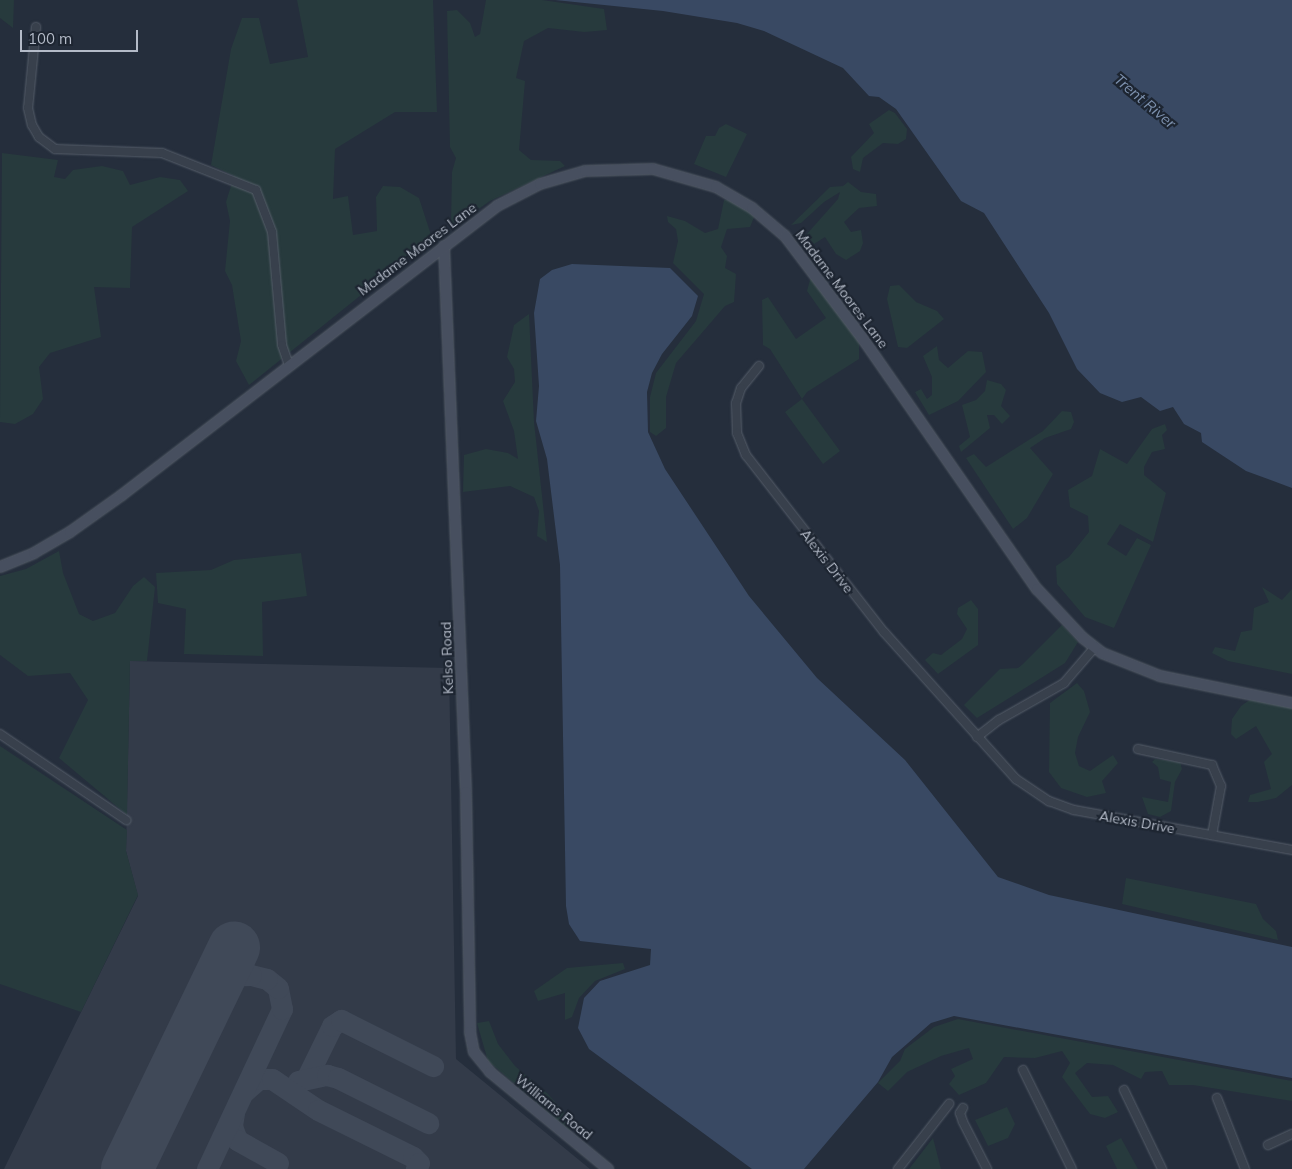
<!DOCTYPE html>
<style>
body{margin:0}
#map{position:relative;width:1292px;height:1169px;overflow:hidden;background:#252e3c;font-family:Mulish,sans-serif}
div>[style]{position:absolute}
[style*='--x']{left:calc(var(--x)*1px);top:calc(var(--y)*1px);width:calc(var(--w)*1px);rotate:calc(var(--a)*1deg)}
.airport>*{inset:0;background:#333b49}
.green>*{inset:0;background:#273a3d}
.water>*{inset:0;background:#394963}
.taxiway>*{height:21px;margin:-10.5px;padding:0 10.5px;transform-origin:10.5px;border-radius:10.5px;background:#404958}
.runway>*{height:52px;margin:-26px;padding:0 26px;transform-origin:26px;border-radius:26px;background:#404958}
.roads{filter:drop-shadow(0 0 1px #565e6a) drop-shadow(0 0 1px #565e6a)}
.street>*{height:8px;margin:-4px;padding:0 4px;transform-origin:4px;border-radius:4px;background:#38404c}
.secondary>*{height:10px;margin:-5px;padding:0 5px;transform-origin:5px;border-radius:5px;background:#474f5f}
span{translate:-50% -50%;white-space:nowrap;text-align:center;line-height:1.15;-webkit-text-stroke:4.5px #1d2531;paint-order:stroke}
.street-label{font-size:14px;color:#b4bbc8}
.water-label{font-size:15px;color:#7d91ae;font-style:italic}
.scale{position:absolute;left:20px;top:30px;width:118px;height:22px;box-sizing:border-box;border:2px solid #b4bbc8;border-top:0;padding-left:6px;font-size:15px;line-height:18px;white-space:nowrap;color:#b4bbc8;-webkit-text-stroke:4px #1d2531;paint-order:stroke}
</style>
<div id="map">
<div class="airport">
<i style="clip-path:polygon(130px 661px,449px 668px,456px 1059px,590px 1169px,4px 1169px,138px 896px,126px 851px)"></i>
</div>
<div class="green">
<i style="clip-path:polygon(0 0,14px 0,13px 28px,0 18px)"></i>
<i style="clip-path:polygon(297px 0,433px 0,437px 112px,395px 112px,335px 149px,333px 199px,348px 196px,353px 235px,377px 231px,376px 197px,383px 186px,400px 187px,419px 198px,432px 238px,249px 385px,236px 361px,241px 341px,232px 285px,225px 271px,230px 221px,226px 202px,234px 176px,211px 165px,231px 49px,242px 18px,259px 18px,270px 64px,308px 57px)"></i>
<i style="clip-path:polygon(486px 0,542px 0,604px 9px,607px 30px,584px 32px,548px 28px,524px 41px,516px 78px,525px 81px,519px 150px,531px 160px,560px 161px,565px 166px,490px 201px,456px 225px,451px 223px,452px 172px,456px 158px,450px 147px,447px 11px,457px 10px,470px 23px,475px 37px,480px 34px)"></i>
<i style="clip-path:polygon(889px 110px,895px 113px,907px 129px,906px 139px,898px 144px,883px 143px,863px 158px,860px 172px,853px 169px,851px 157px,874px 133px,869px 124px)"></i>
<i style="clip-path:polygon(726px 124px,747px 134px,726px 177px,694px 164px,706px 136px,715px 136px,719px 128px)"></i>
<i style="clip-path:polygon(2px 153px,58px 160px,54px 177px,65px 179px,73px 170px,102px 166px,123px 171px,130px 185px,160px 177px,180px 180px,188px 191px,132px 227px,130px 288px,94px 287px,101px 337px,50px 353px,39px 367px,43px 399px,33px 414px,15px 424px,0 422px)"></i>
<i style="clip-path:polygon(848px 182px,861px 192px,876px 194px,877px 206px,859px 208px,844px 222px,851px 232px,861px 230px,863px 243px,860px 251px,846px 260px,836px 254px,825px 237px,814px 244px,806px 235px,838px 199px,840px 192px,824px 202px,801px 223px,791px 225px,830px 187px,843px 186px)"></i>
<i style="clip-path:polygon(724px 200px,732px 200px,755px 215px,750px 227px,727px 229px,721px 247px,727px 256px,725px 268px,736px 274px,734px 302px,725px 306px,676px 363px,666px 397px,666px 428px,656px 436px,650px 432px,650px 397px,656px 373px,696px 321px,704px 294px,673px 263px,678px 241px,676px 229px,668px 222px,667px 216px,685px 221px,705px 233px,718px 229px)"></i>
<i style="clip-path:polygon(811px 276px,859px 340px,859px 359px,807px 392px,802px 399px,840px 451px,823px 464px,785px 412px,802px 399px,770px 349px,763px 345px,762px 300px,768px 297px,796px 339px,826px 318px,807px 291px)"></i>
<i style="clip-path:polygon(899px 285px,916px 302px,937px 311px,944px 319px,907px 348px,898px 347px,887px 299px,890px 286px)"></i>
<i style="clip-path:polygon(529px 314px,534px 422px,547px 542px,537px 536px,539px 511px,534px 497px,510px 486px,463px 492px,464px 455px,486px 449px,508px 453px,518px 459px,514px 431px,503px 401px,515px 382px,514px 369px,507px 357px,514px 325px)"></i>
<i style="clip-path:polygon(937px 346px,939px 360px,948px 368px,968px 351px,982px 352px,986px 372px,958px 401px,929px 415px,915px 392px,921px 389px,927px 399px,932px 395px,932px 377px,923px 356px)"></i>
<i style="clip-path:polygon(987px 380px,1001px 384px,1006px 390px,1001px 406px,1010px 416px,1002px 424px,994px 415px,987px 415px,990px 428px,961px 452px,959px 446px,970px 437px,962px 405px,976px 400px,985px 391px)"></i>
<i style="clip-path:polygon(1062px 411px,1071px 412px,1074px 422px,1071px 429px,1045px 438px,1030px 448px,1053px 474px,1027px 518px,1013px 529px,966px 458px,974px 454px,986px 467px,1043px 431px)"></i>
<i style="clip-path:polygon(1165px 424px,1167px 430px,1162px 435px,1165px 449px,1152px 452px,1144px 467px,1144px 475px,1166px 493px,1153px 542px,1120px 524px,1107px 544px,1126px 556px,1137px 538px,1151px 545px,1114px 628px,1085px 617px,1057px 584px,1056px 566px,1069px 557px,1089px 532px,1088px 516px,1070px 507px,1068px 490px,1092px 476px,1100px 449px,1127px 464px,1152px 429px)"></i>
<i style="clip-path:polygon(59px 551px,63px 573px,79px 614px,93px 621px,115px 613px,133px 586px,144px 577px,155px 587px,147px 661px,130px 661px,127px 815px,59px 758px,88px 700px,70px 673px,28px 676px,0 655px,0 576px,26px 569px)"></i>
<i style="clip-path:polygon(301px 553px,307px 596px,262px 602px,263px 656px,184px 654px,186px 609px,158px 603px,156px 573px,211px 570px,234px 560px)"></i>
<i style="clip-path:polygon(1262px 587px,1282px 600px,1292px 589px,1292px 674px,1228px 661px,1212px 653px,1215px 647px,1235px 651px,1241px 632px,1252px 630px,1254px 608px,1269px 602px)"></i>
<i style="clip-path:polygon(971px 600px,978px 609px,978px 645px,938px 674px,925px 660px,933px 653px,941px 655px,962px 639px,967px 629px,957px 614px,958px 608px)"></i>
<i style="clip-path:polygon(1062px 625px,1078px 642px,1065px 663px,977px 718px,964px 705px,1000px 669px,1018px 668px,1023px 664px)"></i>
<i style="clip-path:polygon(1077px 683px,1084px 691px,1090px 712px,1078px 737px,1075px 753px,1079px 766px,1090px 771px,1113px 755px,1118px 763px,1102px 781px,1106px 793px,1087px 797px,1061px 788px,1049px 772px,1050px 703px)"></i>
<i style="clip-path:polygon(1251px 699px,1292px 707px,1292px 785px,1276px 798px,1258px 802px,1248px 802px,1250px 795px,1271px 789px,1264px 762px,1272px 754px,1256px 726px,1236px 739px,1231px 734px,1232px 719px,1241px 706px)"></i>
<i style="clip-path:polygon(0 746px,127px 830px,126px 851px,138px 895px,81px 1012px,0 984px)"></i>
<i style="clip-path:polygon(1155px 759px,1180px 762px,1182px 769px,1175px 782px,1171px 811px,1160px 817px,1148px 814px,1142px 797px,1168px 802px,1171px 782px,1160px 779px,1158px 767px,1152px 762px)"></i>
<i style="clip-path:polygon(1126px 878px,1256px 904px,1263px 919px,1276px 931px,1278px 940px,1122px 904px)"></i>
<i style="clip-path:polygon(623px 963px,625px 969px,595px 981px,579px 998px,572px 1017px,565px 1020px,565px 993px,538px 1001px,534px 991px,567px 968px)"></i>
<i style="clip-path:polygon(958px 1019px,1292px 1081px,1292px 1101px,1193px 1085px,1169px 1085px,1162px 1071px,1145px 1072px,1141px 1079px,1113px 1065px,1087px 1063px,1075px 1073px,1092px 1097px,1108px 1096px,1118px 1112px,1105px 1118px,1090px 1114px,1062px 1077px,1070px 1063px,1062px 1051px,1035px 1058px,1004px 1057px,986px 1083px,959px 1095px,949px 1084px,955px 1076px,951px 1069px,973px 1059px,969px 1048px,941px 1056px,907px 1072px,888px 1091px,878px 1083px,900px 1061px,905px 1049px,934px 1027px)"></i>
<i style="clip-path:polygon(489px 1021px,498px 1044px,515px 1066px,548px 1094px,573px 1122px,570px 1131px,488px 1061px,477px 1023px)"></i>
<i style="clip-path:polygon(1007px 1107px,1015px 1124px,1008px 1138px,988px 1146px,975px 1120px)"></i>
<i style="clip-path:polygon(933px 1138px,941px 1169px,909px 1169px)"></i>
<i style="clip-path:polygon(1121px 1138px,1138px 1169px,1117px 1169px,1106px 1146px)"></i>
</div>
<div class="water">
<i style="clip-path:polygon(555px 0,1292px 0,1292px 488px,1246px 471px,1202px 442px,1201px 433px,1184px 424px,1173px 407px,1160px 411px,1141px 397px,1122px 402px,1100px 393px,1077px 369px,1049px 313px,984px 213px,961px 201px,896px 109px,879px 97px,869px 96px,843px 68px,764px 31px,737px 23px,663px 11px)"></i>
<i style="clip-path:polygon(572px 264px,670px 268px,698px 296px,692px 316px,662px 354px,652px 373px,647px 392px,648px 432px,665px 469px,749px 596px,817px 678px,905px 760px,998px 877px,1049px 895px,1292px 947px,1292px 1078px,954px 1016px,931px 1023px,892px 1057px,878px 1082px,804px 1169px,752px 1169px,589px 1049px,578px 1028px,584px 998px,600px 981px,650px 965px,651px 949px,580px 941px,569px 924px,566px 906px,560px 565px,547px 459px,536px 421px,539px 386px,534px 313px,540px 279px,552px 270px)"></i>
</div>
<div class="taxiway">
<i style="--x:306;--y:1079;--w:59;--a:-63.9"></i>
<i style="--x:332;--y:1026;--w:11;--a:-34"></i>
<i style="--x:341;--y:1020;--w:103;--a:26.6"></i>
<i style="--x:298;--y:1081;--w:30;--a:-12"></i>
<i style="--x:327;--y:1075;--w:11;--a:15"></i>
<i style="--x:338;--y:1078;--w:101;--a:26.6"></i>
<i style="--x:245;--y:1091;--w:18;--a:-41"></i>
<i style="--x:259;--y:1079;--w:13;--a:0"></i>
<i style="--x:272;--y:1079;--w:55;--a:34"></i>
<i style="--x:318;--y:1110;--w:106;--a:26.3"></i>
<i style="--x:413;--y:1157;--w:8;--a:45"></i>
<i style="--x:419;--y:1163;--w:7;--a:117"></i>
<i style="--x:234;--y:1113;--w:13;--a:99"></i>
<i style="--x:232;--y:1126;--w:15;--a:70"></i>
<i style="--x:237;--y:1140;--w:47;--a:29.3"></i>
<i style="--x:207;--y:1169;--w:177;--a:-64.9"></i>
<i style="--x:282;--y:1009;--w:21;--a:-101"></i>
<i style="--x:278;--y:988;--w:14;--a:-141"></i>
<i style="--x:267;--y:979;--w:16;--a:-166"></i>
<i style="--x:251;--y:975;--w:30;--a:178"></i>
</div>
<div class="runway">
<i style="--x:127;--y:1169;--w:246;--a:-64.2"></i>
</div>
<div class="roads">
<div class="street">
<i style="--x:36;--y:27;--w:81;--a:95.6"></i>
<i style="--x:28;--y:108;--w:17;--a:77"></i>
<i style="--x:32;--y:125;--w:14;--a:60"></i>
<i style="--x:39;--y:137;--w:20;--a:37"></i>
<i style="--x:55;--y:149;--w:107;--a:2.1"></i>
<i style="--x:162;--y:153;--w:101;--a:21.5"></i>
<i style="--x:256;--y:190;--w:45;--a:69.1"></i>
<i style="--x:272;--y:232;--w:113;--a:84.9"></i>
<i style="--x:282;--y:345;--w:21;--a:71"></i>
<i style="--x:759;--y:366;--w:28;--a:129"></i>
<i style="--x:741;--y:388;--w:16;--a:108"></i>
<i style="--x:736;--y:403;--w:30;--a:88"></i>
<i style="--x:737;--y:433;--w:24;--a:68"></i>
<i style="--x:746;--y:455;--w:224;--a:52.1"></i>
<i style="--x:884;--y:632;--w:198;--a:48.1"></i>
<i style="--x:1016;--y:779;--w:40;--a:34"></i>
<i style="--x:1049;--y:801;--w:27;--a:20"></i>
<i style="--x:1074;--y:810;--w:222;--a:10.4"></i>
<i style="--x:0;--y:734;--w:153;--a:34.3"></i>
<i style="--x:977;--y:737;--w:28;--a:-38"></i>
<i style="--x:999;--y:720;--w:75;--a:-29.6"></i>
<i style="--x:1064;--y:683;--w:48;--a:-49.3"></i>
<i style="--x:1138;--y:749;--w:76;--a:12.2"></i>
<i style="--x:1212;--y:765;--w:23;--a:67"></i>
<i style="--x:1221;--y:786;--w:50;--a:100.4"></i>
<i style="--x:1023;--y:1070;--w:110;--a:63.7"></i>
<i style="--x:1124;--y:1090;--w:88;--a:64.3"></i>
<i style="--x:1217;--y:1098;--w:76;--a:68.5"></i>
<i style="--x:963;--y:1108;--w:6;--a:121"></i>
<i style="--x:960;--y:1113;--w:9;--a:72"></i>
<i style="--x:963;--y:1122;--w:53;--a:62.9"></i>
<i style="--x:1268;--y:1145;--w:26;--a:-25"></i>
<i style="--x:898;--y:1169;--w:83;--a:-51.9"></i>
</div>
<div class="secondary">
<i style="--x:444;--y:246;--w:546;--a:87.69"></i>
<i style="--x:466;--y:792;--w:240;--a:89"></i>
<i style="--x:470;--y:1032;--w:20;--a:79"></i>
<i style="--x:474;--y:1052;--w:26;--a:51"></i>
<i style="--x:490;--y:1072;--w:153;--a:39.4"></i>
<i style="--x:0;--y:567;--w:37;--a:-22"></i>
<i style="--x:34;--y:553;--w:42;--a:-30.3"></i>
<i style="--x:70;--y:532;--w:64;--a:-35.4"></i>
<i style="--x:122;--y:495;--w:473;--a:-37.6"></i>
<i style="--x:497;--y:206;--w:48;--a:-27.1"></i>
<i style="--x:540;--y:184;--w:47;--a:-16.1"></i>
<i style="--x:585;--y:171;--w:68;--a:-1.7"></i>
<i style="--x:653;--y:169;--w:66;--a:15.9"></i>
<i style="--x:716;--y:187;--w:42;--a:30.3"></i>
<i style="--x:752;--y:208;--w:43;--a:40.3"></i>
<i style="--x:785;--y:236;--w:129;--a:52.9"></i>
<i style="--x:863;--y:339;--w:305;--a:55.2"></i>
<i style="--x:1037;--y:589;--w:67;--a:46.8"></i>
<i style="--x:1083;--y:638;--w:24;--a:38"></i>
<i style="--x:1102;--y:653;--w:62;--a:21.6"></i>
<i style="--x:1160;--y:676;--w:135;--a:11.6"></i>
</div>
</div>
<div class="street-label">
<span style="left:417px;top:249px;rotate:-37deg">Madame Moores Lane</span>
<span style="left:842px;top:289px;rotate:53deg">Madame Moores Lane</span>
<span style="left:827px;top:561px;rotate:52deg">Alexis Drive</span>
<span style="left:447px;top:658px;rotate:-92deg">Kelso Road</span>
<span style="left:1137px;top:822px;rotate:10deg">Alexis Drive</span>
<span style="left:554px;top:1107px;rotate:39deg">Williams Road</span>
</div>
<div class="water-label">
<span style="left:1145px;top:101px;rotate:40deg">Trent River</span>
</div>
<div class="scale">100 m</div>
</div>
